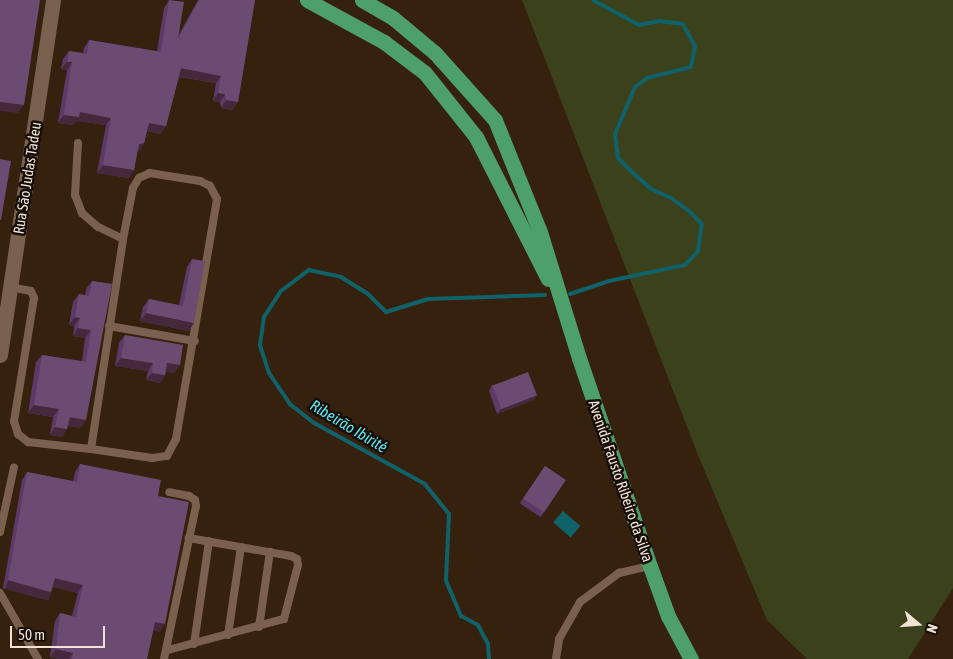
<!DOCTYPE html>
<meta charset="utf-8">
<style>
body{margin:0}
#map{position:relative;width:953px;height:659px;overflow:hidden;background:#35210e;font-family:"Asap Condensed",sans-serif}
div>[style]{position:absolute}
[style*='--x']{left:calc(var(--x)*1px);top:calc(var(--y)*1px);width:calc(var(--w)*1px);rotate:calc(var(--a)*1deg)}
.green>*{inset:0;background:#3b411a}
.water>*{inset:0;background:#10626a;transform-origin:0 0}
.stream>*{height:4px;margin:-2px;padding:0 2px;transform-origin:2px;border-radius:2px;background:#10626a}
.lane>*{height:8px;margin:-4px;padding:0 4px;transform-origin:4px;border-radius:4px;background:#79614d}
.street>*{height:15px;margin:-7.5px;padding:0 7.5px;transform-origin:7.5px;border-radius:7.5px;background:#79614d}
.primary>*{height:15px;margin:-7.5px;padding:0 7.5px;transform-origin:7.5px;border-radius:7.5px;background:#4da069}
.wall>*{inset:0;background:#5c3966;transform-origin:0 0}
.shaded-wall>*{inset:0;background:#46283d;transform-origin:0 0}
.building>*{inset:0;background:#6c4b72;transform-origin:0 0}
span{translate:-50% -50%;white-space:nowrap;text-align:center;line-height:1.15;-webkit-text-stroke:5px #160d06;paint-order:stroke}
.street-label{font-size:15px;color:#f0e2d7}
.water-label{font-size:16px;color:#59e6f5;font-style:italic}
.north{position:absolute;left:893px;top:599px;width:50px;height:50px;-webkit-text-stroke:4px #160d06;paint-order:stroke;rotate:108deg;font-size:14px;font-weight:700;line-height:20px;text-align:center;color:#f0e2d7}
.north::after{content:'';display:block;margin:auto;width:18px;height:22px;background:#f0e2d7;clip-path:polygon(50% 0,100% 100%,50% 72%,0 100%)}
.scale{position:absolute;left:10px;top:626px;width:95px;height:22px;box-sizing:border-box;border:2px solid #f0e2d7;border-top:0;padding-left:6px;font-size:15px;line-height:18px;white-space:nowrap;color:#f0e2d7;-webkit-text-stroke:4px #160d06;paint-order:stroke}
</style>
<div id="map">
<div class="green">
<i style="clip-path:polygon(522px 0,953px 0,953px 588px,908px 659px,807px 659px,767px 620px,698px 455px)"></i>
</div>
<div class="water">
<i style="left:563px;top:511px;width:23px;height:15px;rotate:41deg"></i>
</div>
<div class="stream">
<i style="--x:570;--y:294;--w:41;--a:-18.4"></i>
<i style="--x:609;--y:281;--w:78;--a:-11.9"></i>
<i style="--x:685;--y:265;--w:19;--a:-47"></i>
<i style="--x:698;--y:251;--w:27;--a:-82"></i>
<i style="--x:702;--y:224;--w:18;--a:-135"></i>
<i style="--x:689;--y:211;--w:22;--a:-144"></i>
<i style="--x:671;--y:198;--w:22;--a:-156"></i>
<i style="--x:651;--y:189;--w:24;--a:-138"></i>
<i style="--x:633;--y:173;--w:21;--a:-135"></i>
<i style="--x:618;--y:158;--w:24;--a:-97"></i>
<i style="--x:615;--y:134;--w:51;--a:-66.9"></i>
<i style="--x:635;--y:87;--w:15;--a:-37"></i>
<i style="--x:647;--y:78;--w:45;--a:-14"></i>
<i style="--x:691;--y:67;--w:21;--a:-79"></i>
<i style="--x:695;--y:46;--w:25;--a:-119"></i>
<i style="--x:683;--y:24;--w:24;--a:-173"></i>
<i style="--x:659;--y:21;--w:20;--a:169"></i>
<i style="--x:639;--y:25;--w:52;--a:-151.5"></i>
<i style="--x:489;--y:659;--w:15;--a:-94"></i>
<i style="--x:488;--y:644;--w:21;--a:-118"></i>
<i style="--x:478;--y:625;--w:19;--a:-152"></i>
<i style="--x:461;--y:616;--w:39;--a:-113"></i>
<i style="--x:446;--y:580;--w:66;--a:-87.4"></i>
<i style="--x:449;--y:514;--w:38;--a:-129"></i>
<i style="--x:425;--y:484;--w:127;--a:-151.2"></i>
<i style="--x:314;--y:423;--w:31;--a:-142"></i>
<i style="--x:290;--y:404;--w:37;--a:-124"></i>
<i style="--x:269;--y:373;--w:29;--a:-108"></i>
<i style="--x:260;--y:345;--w:28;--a:-82"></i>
<i style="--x:264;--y:317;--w:31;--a:-57"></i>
<i style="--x:281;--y:291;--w:35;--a:-37"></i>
<i style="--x:309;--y:270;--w:33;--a:12"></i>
<i style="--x:341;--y:277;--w:32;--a:32"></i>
<i style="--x:368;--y:294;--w:25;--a:45"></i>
<i style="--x:386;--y:312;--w:44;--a:-17.2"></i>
<i style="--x:428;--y:299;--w:117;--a:-2"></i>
</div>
<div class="lane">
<i style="--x:10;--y:287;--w:21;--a:11"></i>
<i style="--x:31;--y:291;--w:8;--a:67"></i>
<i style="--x:34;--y:298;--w:125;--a:99.2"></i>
<i style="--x:14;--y:421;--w:14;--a:73"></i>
<i style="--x:18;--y:434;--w:13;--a:39"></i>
<i style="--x:28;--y:442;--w:63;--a:6.3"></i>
<i style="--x:91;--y:449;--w:212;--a:-81.3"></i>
<i style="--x:123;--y:239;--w:28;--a:-154"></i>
<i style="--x:98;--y:227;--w:21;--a:-139"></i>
<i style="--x:82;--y:213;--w:19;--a:-111"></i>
<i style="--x:75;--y:195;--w:52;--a:-86.7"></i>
<i style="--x:109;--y:326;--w:87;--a:9.9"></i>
<i style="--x:91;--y:449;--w:62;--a:8.4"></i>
<i style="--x:152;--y:458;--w:15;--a:-8"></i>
<i style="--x:167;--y:456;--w:19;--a:-62"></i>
<i style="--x:176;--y:439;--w:243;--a:-80.3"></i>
<i style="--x:217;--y:199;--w:15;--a:-118"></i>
<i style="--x:210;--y:186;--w:11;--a:-153"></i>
<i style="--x:200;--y:181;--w:51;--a:-170.9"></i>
<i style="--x:150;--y:173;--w:12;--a:156"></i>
<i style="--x:139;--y:178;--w:12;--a:121"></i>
<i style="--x:133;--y:188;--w:52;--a:101.1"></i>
<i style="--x:0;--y:532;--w:66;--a:-77.8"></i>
<i style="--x:0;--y:593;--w:76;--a:60.1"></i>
<i style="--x:259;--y:627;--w:76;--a:-81.7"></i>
<i style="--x:228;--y:635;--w:89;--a:-81.6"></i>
<i style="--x:194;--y:644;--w:104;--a:-81.7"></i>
<i style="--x:168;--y:650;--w:120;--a:-15"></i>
<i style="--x:284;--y:619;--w:56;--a:-75.5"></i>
<i style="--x:298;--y:565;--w:6;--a:-99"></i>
<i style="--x:297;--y:559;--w:7;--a:-153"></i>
<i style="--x:291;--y:556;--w:104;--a:-170"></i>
<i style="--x:164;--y:659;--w:156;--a:-78.2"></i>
<i style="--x:196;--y:506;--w:6;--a:-99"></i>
<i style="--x:195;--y:500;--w:7;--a:-146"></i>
<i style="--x:189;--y:496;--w:20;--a:-169"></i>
<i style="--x:556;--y:659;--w:20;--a:-81"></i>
<i style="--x:559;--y:639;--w:43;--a:-60.4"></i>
<i style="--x:580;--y:602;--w:49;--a:-36.6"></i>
<i style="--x:619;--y:573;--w:32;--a:-13"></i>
</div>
<div class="street">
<i style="--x:0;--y:355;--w:359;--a:-81.5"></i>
</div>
<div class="primary">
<i style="--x:307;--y:0;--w:88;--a:28.6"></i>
<i style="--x:384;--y:42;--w:51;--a:37.1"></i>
<i style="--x:425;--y:73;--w:82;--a:51.4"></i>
<i style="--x:476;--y:137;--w:159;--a:63.1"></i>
<i style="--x:362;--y:0;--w:36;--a:30"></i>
<i style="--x:393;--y:18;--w:55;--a:39.8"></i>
<i style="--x:435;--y:53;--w:90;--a:48.2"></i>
<i style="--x:495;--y:120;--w:121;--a:68.1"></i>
<i style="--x:540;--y:232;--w:132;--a:72.8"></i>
<i style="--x:579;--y:358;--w:220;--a:71.2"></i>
<i style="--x:650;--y:566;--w:53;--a:70.2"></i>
<i style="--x:668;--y:616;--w:49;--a:61.9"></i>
</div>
<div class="wall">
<i style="clip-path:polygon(169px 0,178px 36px,198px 0,255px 0,238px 102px,232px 110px,221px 108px,220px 102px,213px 101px,216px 83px,179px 77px,166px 126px,160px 134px,147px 131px,144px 143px,139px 151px,137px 152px,134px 170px,129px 178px,97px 173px,106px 125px,77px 121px,73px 125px,58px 123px,67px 70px,61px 69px,63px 59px,69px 51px,83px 53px,84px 48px,89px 40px,157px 51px,164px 8px)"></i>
<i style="clip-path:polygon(192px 259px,189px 331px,140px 321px,143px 307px,149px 299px,179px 305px,187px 267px)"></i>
<i style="clip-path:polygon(92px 281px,112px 284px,81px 428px,68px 426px,62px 437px,50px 435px,53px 417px,28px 413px,36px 362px,42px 355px,82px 361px,85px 338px,73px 336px,74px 326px,69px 325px,73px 302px,79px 294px,85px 295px,86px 289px)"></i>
<i style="clip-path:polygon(125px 335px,174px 373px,166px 371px,165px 375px,160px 383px,146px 380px,148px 371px,115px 366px,119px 343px)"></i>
<i style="clip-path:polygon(492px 385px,537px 395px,534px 400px,497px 414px,489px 391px)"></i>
<i style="clip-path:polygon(80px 464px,158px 496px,160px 632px,153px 630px,147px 659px,59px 659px,50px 657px,55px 621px,60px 613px,72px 616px,78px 593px,53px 587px,46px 600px,3px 588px,22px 480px,27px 472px,73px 481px,75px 472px)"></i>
<i style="left:545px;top:466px;width:25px;height:45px;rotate:34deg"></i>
</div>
<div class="shaded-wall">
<i style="clip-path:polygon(67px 62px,72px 62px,67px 70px,61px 69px)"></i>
<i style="clip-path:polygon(181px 68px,221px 76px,216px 83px,176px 76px)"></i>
<i style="clip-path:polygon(218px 93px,225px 94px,220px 102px,213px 101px)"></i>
<i style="clip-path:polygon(226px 100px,238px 102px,232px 110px,221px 108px)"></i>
<i style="clip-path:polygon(0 102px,24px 105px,18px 113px,0 111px)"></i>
<i style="clip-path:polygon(80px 112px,111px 118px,106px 125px,77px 121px,73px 125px,58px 123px,64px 115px)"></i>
<i style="clip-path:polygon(149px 123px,166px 126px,160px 134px,143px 130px)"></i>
<i style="clip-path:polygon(144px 143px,139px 151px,133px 152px,139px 144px)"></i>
<i style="clip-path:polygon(103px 165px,134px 170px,129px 178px,97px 173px)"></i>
<i style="clip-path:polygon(146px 313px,194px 323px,189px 331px,140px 321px)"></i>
<i style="clip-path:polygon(75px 317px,80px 318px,74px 326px,69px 325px)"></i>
<i style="clip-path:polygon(78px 328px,91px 330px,85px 338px,73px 336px)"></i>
<i style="clip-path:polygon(121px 358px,153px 363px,148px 371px,115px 366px)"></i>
<i style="clip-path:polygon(167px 363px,180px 365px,174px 373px,162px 371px)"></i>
<i style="clip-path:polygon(152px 373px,165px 375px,160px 383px,146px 380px)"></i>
<i style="clip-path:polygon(537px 395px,534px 400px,497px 414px,501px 409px)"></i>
<i style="clip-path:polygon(34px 405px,59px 409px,53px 417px,28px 413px)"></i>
<i style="clip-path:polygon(70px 417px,86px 420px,81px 428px,64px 425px)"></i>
<i style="clip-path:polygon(55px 427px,67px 429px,62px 437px,50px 435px)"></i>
<i style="clip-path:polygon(55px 578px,83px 585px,78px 593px,49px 586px)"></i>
<i style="left:8px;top:580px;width:45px;height:9px;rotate:16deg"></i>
<i style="clip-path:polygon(155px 622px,165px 624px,160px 632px,149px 630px)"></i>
<i style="clip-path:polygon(56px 649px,73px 653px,69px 659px,59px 659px,50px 657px)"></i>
</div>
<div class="building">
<i style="clip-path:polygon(0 0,40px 0,24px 105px,0 102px)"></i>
<i style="clip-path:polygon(169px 0,184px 2px,178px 39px,199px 0,255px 0,238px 102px,226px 100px,225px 94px,218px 93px,221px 76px,181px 68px,166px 126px,149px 123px,144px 143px,139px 144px,134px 170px,103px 165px,111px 118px,80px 112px,79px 117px,64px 115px,72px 62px,67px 62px,69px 51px,87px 54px,89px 40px,161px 52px)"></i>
<i style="clip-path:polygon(0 159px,11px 161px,1px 220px,0 220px)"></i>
<i style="clip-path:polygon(192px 259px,205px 261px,194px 323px,146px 313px,149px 299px,183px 306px)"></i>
<i style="clip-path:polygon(92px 281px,112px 284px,86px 420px,70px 417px,67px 429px,55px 427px,59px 409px,34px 405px,42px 355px,86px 362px,91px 330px,78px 328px,80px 318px,75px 317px,79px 294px,89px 296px)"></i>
<i style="clip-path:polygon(125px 335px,183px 345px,180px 365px,167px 363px,165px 375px,152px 373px,153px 363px,121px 358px)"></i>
<i style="left:528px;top:372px;width:25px;height:38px;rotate:69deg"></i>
<i style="clip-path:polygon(80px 464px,161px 480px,158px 496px,189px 502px,165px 624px,155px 622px,147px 659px,72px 659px,73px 653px,56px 649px,60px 613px,76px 617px,83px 585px,55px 578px,51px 592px,8px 580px,27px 472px,77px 482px)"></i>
<i style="left:545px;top:466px;width:25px;height:39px;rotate:34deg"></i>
</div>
<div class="street-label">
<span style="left:27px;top:178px;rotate:-81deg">Rua São Judas Tadeu</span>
<span style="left:621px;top:481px;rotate:71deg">Avenida Fausto Ribeiro da Silva</span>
</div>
<div class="water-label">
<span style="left:349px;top:426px;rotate:31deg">Ribeirão Ibirité</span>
</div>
<div class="north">N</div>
<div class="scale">50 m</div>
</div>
